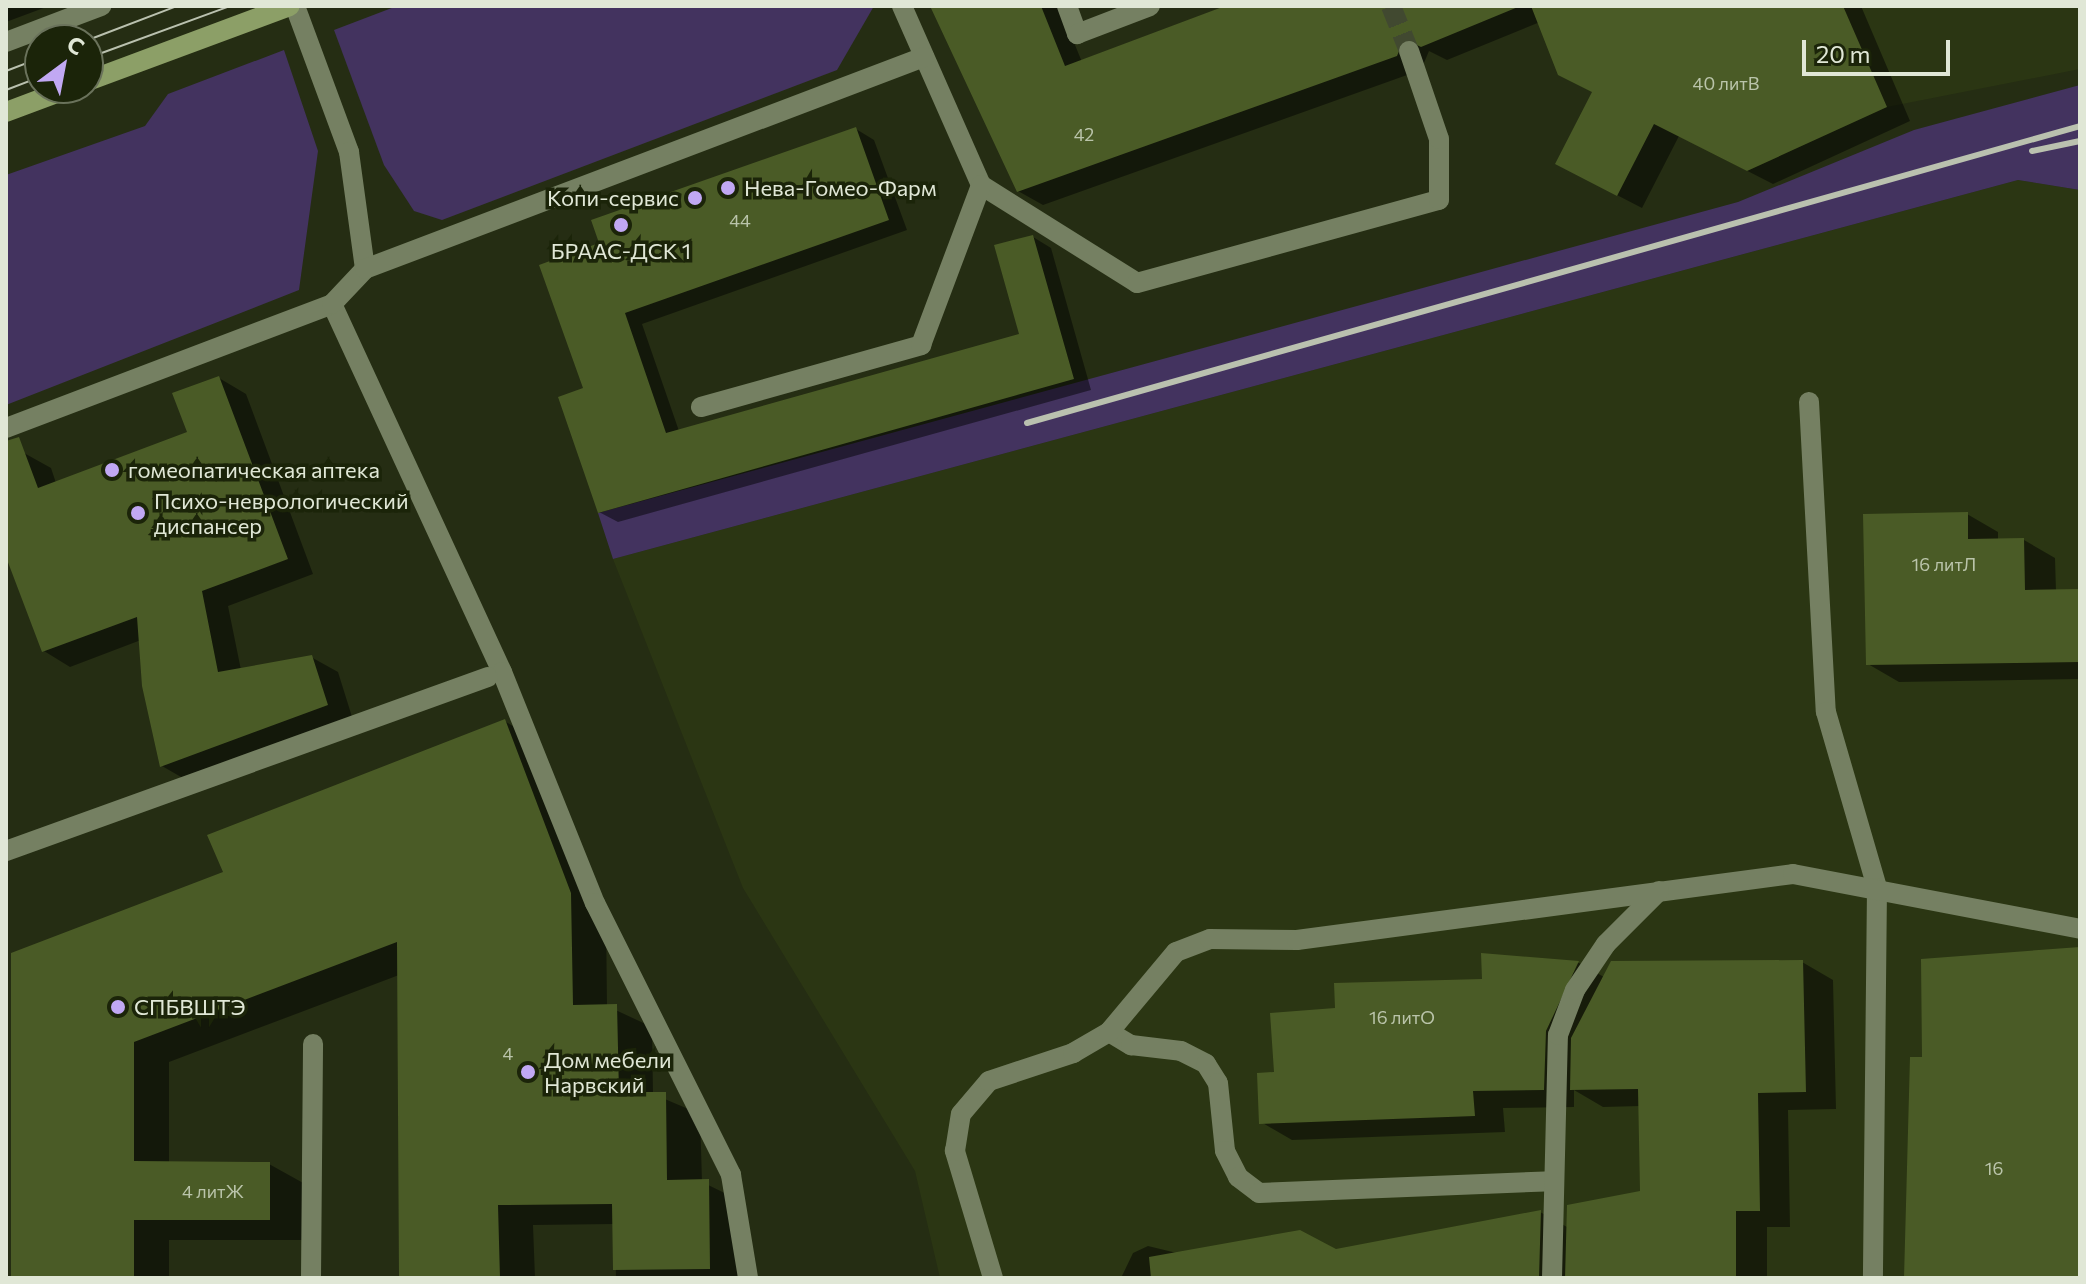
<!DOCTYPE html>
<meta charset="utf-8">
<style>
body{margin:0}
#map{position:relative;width:2086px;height:1284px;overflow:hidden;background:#252d13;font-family:Commissioner,sans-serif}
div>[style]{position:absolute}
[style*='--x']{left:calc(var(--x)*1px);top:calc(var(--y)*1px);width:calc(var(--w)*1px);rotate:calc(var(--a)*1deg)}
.built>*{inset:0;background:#2b3613}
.green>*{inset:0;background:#43335f}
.shadow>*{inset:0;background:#0007}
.building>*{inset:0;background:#4a5b26}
.minor-tunnel>*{height:20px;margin-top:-10px;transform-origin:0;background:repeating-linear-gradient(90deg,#414930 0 20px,transparent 0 30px)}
.minor>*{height:20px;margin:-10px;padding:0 10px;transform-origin:10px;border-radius:10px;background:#758062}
.major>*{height:20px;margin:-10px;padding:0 10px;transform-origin:10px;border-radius:10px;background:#8c9f67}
.tram>*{height:2px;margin:-1px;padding:0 1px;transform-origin:1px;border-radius:1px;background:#bac1af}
.rail>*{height:6px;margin:-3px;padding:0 3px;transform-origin:3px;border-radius:3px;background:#bac1af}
.dots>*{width:22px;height:22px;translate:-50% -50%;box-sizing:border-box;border:4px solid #1b2409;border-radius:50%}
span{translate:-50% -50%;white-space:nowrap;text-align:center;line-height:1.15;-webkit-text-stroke:7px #1b2409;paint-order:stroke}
.number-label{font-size:18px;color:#bac4aa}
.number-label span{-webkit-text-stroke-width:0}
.poi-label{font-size:22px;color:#e0e7d6}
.left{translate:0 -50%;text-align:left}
.right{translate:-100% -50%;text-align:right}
.frame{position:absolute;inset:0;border:8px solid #e0e7d6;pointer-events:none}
.north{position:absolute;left:24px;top:24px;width:80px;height:80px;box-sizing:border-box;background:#1b2409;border:2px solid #6a725b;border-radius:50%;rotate:32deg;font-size:22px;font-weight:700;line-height:32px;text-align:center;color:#e0e7d6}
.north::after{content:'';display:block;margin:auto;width:28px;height:36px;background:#c1a8f3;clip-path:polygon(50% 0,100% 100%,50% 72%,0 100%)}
.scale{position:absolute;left:1802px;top:40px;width:148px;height:36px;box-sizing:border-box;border:4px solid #e0e7d6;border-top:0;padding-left:10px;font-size:24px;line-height:28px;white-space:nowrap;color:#e0e7d6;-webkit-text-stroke:6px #1b2409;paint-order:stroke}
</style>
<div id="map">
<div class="built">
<i style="clip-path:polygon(1531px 6px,2080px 6px,2080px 69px,1887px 107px,1747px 171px,1558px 75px)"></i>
<i style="clip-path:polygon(2018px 180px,2080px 190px,2080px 1278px,940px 1278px,915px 1171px,743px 888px,613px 559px)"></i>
</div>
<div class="green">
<i style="clip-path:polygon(397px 6px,874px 6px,837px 70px,442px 220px,414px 211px,384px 165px,334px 30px)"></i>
<i style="clip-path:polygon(284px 50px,318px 151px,299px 290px,6px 405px,6px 175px,145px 126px,168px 94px)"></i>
<i style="clip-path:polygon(2080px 85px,2080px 190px,2018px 180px,613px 559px,598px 513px,1738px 202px,1914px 130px)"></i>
</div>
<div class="shadow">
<i style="clip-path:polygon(6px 6px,49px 6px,6px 22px)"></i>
<i style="clip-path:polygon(936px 6px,1059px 6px,1082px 62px,1232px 6px,1861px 6px,1910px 121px,1773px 184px,1679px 136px,1642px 208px,1582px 177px,1594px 93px,1540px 22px,1447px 60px,1429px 51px,1421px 70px,1043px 205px,1018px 191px)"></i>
<i style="clip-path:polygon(856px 129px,874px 140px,907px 230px,642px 324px,679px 431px,1021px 336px,1033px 237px,1051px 248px,1091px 390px,618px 522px,599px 512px,585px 390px,602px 244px)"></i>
<i style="clip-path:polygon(219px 378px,246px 394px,313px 574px,228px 606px,241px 670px,311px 657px,338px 672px,353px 720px,188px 781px,162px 766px,141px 640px,70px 667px,44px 651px,6px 552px,6px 459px,24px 453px,51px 468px,56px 483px,189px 433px)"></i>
<i style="clip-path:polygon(1967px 514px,1998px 532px,1998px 541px,2024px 540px,2055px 558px,2056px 591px,2080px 591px,2080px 679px,1899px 682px,1868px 664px)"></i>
<i style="clip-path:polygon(504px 721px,540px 741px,606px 915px,607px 1006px,652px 1027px,653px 1094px,700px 1114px,702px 1182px,743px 1202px,745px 1278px,616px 1278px,615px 1224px,533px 1225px,535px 1278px,401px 1278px,399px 975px,169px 1062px,169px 1163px,269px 1164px,305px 1184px,305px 1240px,169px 1240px,169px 1278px,15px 1278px,13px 954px,225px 873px)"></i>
<i style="clip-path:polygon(1483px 955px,1579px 963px,1604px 977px,1802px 962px,1833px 980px,1836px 1109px,1788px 1110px,1790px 1227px,1767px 1227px,1767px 1278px,1121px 1278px,1133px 1253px,1148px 1246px,1181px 1254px,1336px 1251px,1540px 1212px,1567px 1227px,1642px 1192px,1641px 1106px,1603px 1107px,1574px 1090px,1574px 1107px,1503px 1108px,1505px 1132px,1292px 1140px,1261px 1122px,1276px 1074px,1337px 1010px,1484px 981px)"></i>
</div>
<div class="building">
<i style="clip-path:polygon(930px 6px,1041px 6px,1065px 66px,1225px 6px,1518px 7px,1421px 47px,1404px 39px,1397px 56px,1017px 192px)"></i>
<i style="clip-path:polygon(1531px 6px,1843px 6px,1887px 107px,1747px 171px,1654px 124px,1617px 196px,1555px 164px,1592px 92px,1558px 75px)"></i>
<i style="clip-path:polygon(856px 127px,889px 220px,625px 313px,666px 433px,1019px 334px,994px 245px,1033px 235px,1074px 379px,598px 513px,558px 397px,583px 388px,539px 265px,599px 243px,591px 220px)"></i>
<i style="clip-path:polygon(219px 376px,288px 559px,202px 591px,218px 672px,312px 655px,328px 705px,160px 767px,142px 686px,137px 617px,42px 652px,6px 557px,6px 441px,19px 437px,38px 488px,187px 432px,172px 393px)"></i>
<i style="clip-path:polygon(1968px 512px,1968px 539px,2024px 538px,2025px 590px,2080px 589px,2080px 662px,1866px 665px,1863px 514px)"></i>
<i style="clip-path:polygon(505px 719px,571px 893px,573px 1005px,617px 1004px,619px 1092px,666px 1092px,667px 1180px,709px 1179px,710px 1269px,613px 1270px,612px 1204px,498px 1205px,500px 1278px,399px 1278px,397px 942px,134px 1042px,134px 1161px,270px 1162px,270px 1220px,134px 1220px,134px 1278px,11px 1278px,11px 953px,223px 872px,207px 835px)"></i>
<i style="clip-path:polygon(2080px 947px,2080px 1278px,1904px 1278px,1910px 1057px,1922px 1057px,1921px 959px)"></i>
<i style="clip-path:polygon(1481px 953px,1579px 961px,1546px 1031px,1544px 1090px,1473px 1091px,1475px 1116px,1259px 1124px,1257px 1073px,1274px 1072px,1270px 1013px,1335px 1008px,1334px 983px,1482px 979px)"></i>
<i style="clip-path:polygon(1803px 960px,1806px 1092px,1758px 1093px,1760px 1211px,1736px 1211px,1736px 1278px,1565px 1278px,1567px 1205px,1640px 1191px,1638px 1089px,1570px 1090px,1571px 1038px,1611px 961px)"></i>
<i style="clip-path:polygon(1541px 1210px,1539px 1278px,1151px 1278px,1149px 1257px,1300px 1230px,1336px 1249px)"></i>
</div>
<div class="minor-tunnel">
<i style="--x:1391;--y:6;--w:48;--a:68.2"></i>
</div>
<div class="minor">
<i style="--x:295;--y:6;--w:156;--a:69.7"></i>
<i style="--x:349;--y:152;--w:118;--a:82.2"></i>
<i style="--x:902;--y:6;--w:196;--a:66.2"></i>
<i style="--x:981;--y:185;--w:184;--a:32.1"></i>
<i style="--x:1137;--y:283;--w:313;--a:-15.4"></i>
<i style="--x:1439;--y:200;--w:61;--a:-90"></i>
<i style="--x:1439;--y:139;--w:93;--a:-108.8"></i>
<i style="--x:1067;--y:6;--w:30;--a:70"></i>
<i style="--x:1077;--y:34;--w:78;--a:-21"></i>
<i style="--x:6;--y:42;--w:102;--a:-20.8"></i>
<i style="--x:332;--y:304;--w:405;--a:65.2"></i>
<i style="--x:502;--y:672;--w:249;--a:68.1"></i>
<i style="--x:595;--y:903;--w:304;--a:63.4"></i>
<i style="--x:731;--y:1175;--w:104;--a:80.6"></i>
<i style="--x:1809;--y:402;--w:310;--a:86.9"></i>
<i style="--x:1826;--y:712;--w:183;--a:73.8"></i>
<i style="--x:1877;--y:888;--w:390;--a:90.6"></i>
<i style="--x:701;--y:407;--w:229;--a:-15.7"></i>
<i style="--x:921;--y:345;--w:171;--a:-69.4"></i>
<i style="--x:6;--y:428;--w:349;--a:-20.8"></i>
<i style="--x:332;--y:304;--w:48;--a:-46.7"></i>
<i style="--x:365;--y:269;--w:598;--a:-20.77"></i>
<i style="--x:6;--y:851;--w:512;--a:-19.85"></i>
<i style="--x:1109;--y:1032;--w:26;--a:31"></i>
<i style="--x:1131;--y:1045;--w:50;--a:6.8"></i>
<i style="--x:1181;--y:1051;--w:28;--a:27"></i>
<i style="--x:1206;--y:1064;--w:22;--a:58"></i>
<i style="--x:1218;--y:1083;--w:68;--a:84.1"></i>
<i style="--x:1225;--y:1151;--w:29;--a:63"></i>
<i style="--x:1238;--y:1177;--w:26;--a:37"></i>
<i style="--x:1259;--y:1193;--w:293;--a:-2.3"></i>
<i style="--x:311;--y:1278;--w:234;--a:-89.5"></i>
<i style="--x:993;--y:1278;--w:133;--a:-106.7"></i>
<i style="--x:955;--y:1151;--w:37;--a:-81"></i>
<i style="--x:961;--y:1114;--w:43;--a:-49.7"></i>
<i style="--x:989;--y:1081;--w:89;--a:-18.4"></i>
<i style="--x:1073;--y:1053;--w:42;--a:-30.3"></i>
<i style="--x:1109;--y:1032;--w:104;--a:-50.1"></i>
<i style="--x:1176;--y:952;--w:36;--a:-21"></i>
<i style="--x:1210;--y:939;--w:87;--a:0.7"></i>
<i style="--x:1297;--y:940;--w:500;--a:-7.58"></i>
<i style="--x:1793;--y:874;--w:292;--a:10.8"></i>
<i style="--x:1552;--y:1278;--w:243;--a:-88.6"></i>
<i style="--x:1558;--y:1035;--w:48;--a:-69.3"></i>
<i style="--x:1575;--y:990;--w:55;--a:-56"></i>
<i style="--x:1606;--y:944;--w:75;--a:-45"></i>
</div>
<div class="major">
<i style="--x:88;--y:81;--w:215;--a:-20.4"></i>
<i style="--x:6;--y:112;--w:68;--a:-20.6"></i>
</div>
<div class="tram">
<i style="--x:88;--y:40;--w:95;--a:-20.9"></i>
<i style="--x:88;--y:58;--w:151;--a:-20.1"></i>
<i style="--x:6;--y:71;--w:36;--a:-21"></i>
<i style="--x:6;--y:90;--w:36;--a:-21"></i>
</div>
<div class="rail">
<i style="--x:2032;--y:151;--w:49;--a:-11.8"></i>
<i style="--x:1027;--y:423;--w:1094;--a:-15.75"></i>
</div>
<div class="dots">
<i style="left:728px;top:188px;background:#c1a8f3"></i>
<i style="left:695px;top:198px;background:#c1a8f3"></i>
<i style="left:621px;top:225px;background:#c1a8f3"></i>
<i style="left:112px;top:470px;background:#c1a8f3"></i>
<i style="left:138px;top:513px;background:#c1a8f3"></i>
<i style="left:118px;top:1007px;background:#c1a8f3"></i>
<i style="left:528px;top:1072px;background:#c1a8f3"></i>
</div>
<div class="number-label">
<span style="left:1726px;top:83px">40 литВ</span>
<span style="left:1084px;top:134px">42</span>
<span style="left:740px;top:220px">44</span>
<span style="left:1944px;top:564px">16 литЛ</span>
<span style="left:1402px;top:1017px">16 литО</span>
<span style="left:508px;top:1053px">4</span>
<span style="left:1994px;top:1168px">16</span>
<span style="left:213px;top:1191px">4 литЖ</span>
</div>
<div class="poi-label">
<span class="left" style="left:744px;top:188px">Нева-Гомео-Фарм</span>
<span class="right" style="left:679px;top:198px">Копи-сервис</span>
<span style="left:621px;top:251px">БРААС-ДСК 1</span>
<span class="left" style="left:128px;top:470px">гомеопатическая аптека</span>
<span class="left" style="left:154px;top:513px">Психо-неврологический<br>диспансер</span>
<span class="left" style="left:134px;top:1007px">СПБВШТЭ</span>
<span class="left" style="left:544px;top:1072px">Дом мебели<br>Нарвский</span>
</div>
<div class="frame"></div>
<div class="north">С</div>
<div class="scale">20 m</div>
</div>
